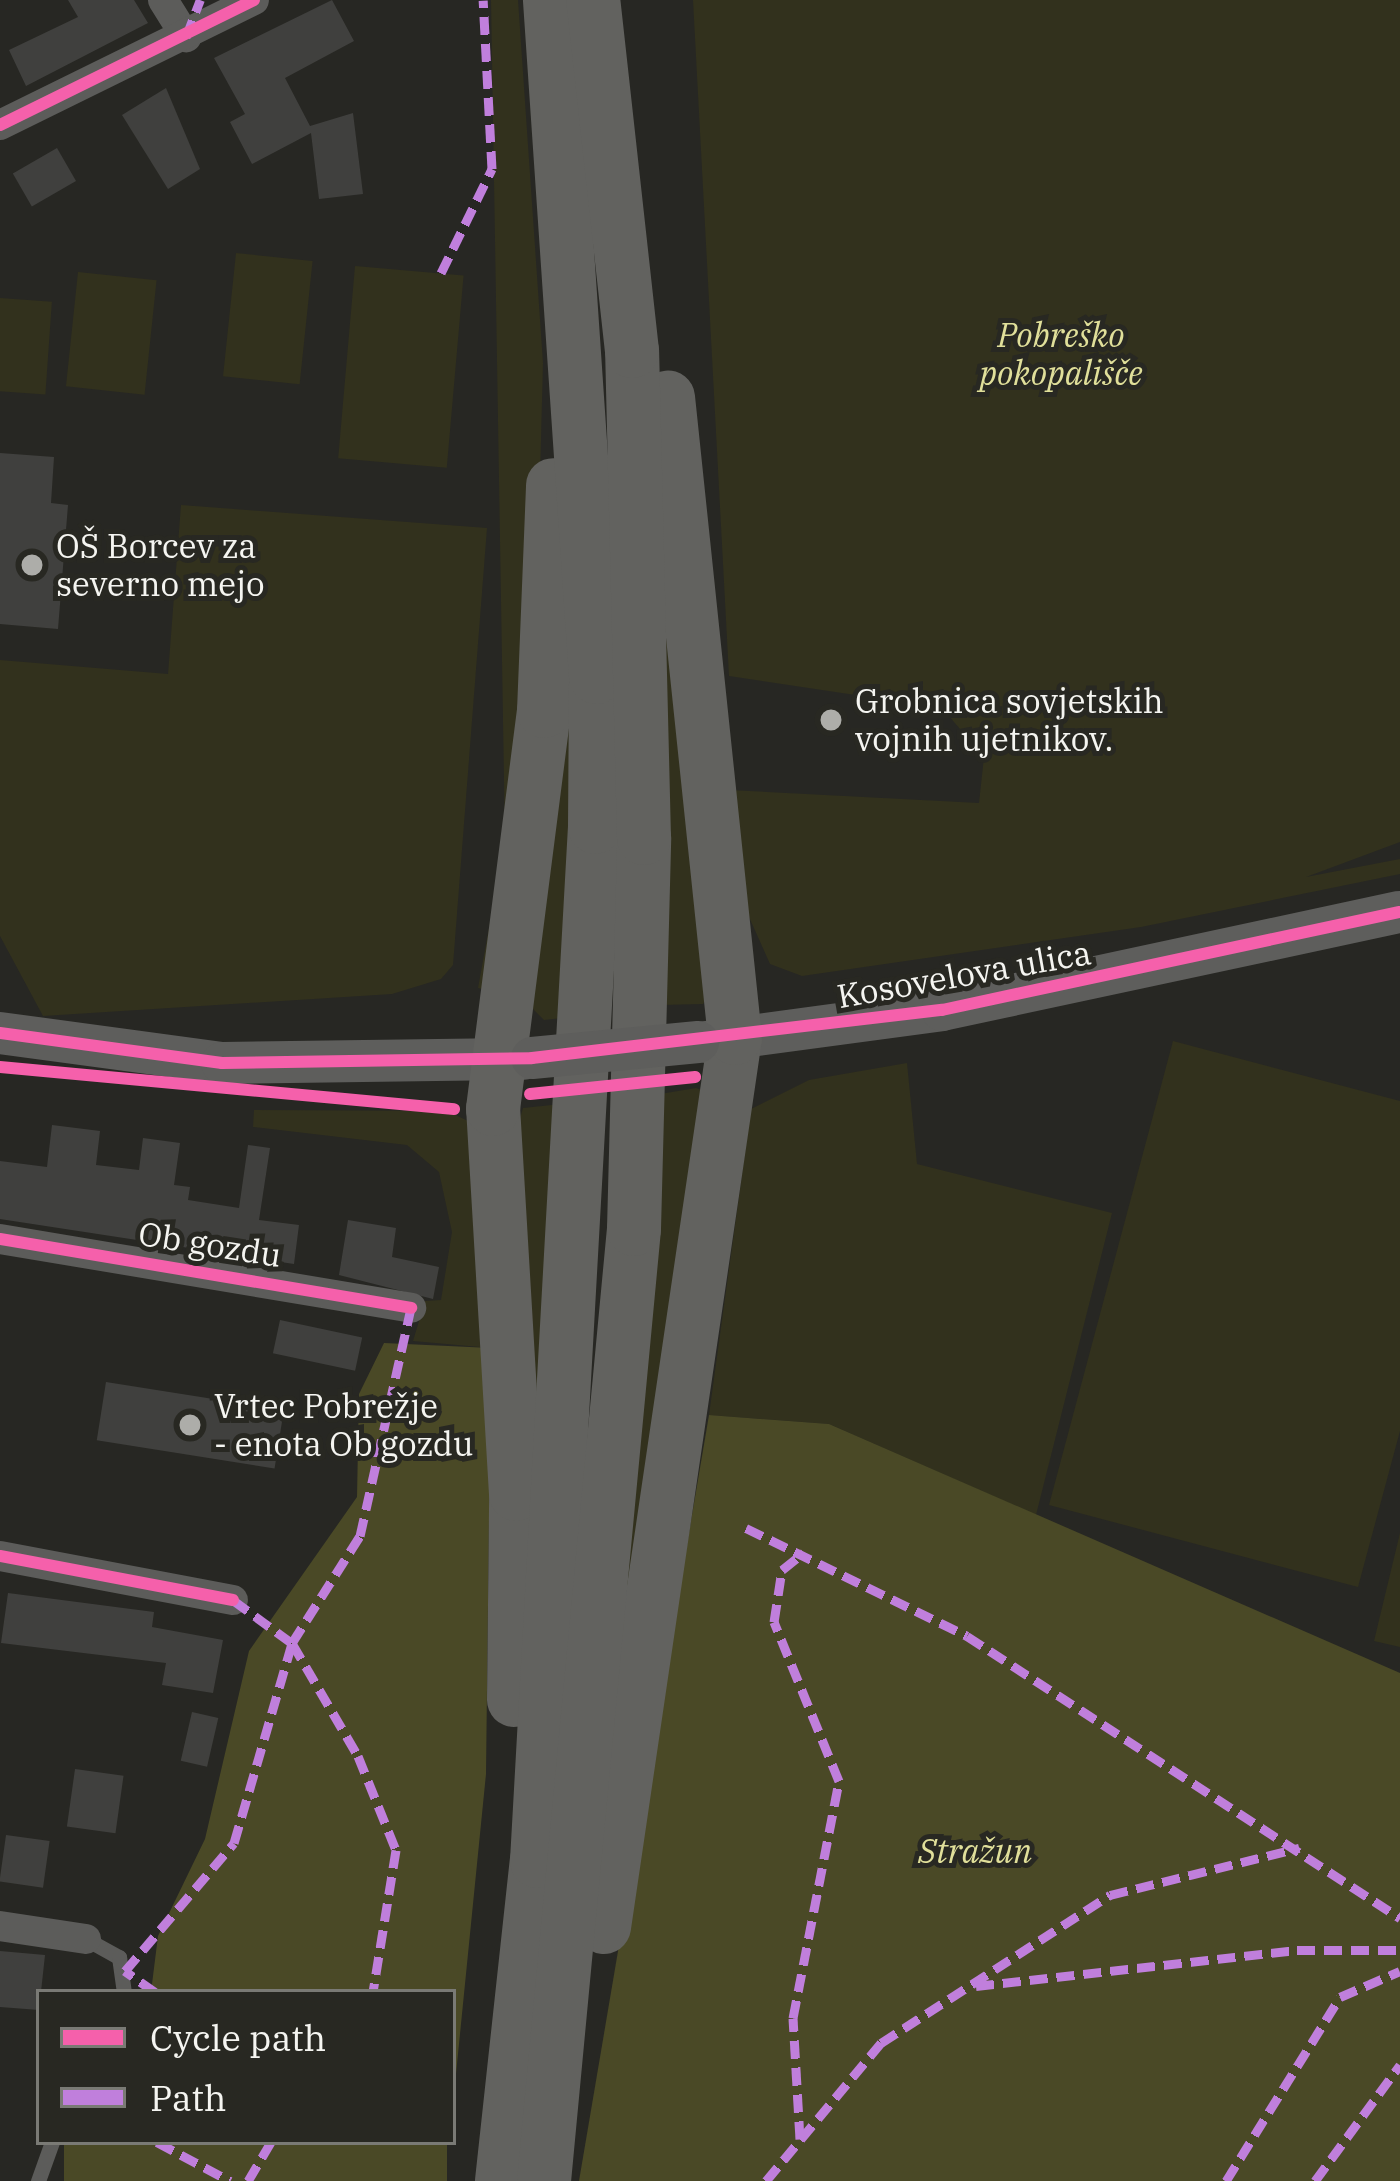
<!DOCTYPE html>
<meta charset="utf-8">
<style>
body{margin:0}
#map{position:relative;width:1400px;height:2181px;overflow:hidden;background:#272723;font-family:"IBM Plex Serif",serif}
div>[style]{position:absolute}
[style*='--x']{left:calc(var(--x)*1px);top:calc(var(--y)*1px);width:calc(var(--w)*1px);rotate:calc(var(--a)*1deg)}
.green>*{inset:0;background:#32311d;transform-origin:0 0}
.forest>*{inset:0;background:#4a4926;transform-origin:0 0}
.building>*{inset:0;background:#40403e;transform-origin:0 0}
.lane>*{height:15px;margin:-7.5px;padding:0 7.5px;transform-origin:7.5px;border-radius:7.5px;background:#5c5c5a}
.street>*{height:30px;margin:-15px;padding:0 15px;transform-origin:15px;border-radius:15px;background:#5c5c5a}
.secondary>*{height:42px;margin:-21px;padding:0 21px;transform-origin:21px;border-radius:21px;background:#5e5e5c}
.highway>*{height:54px;margin:-27px;padding:0 27px;transform-origin:27px;border-radius:27px;background:#62625f}
.secondary-bridge>*{height:42px;margin:-21px;padding:0 21px;transform-origin:21px;border-radius:21px;background:#5e5e5c}
.quiet>*{height:9px;margin-top:-4.5px;transform-origin:0;background:repeating-linear-gradient(90deg,#c07fdc 0 18px,transparent 0 27px)}
.cycleway>*{height:12px;margin:-6px;padding:0 6px;transform-origin:6px;border-radius:6px;background:#f560ab}
.dots>*{width:33px;height:33px;translate:-50% -50%;box-sizing:border-box;border:6px solid #282822;border-radius:50%}
span{translate:-50% -50%;white-space:nowrap;text-align:center;line-height:1.15;-webkit-text-stroke:10px #282822;paint-order:stroke}
.park-label{font-size:33px;color:#e0df9a;font-style:italic}
.poi-label{font-size:33px;color:#f5f5f1}
.left{translate:0 -50%;text-align:left}
.street-label{font-size:33px;color:#f5f5f1}
.legend{position:absolute;left:36px;top:1989px;width:420px;height:156px;box-sizing:border-box;background:#282822;border:3px solid #7a7a75;margin:0;padding:15px 21px;list-style:none;font-size:36px;color:#f5f5f1}
.legend li{display:flex;align-items:center;gap:24px;height:60px}
.legend b{width:60px;border:3px solid #7a7a75}
</style>
<div id="map">
<div class="green">
<i style="clip-path:polygon(491px 0,518px 0,543px 363px,536px 631px,495px 992px,478px 988px,505px 840px)"></i>
<i style="clip-path:polygon(693px 0,1400px 0,1400px 842px,1306px 877px,1400px 859px,1400px 874px,1141px 927px,802px 976px,770px 964px,745px 908px,729px 790px,979px 803px,984px 757px,942px 708px,729px 676px)"></i>
<i style="left:236px;top:253px;width:77px;height:124px;rotate:6deg"></i>
<i style="left:355px;top:266px;width:109px;height:193px;rotate:5deg"></i>
<i style="left:78px;top:272px;width:79px;height:115px;rotate:6deg"></i>
<i style="left:0;top:298px;width:52px;height:93px;rotate:4deg"></i>
<i style="clip-path:polygon(657px 475px,716px 985px,703px 1004px,659px 1005px)"></i>
<i style="clip-path:polygon(567px 486px,571px 1017px,544px 1020px,525px 1001px)"></i>
<i style="clip-path:polygon(181px 505px,487px 528px,453px 965px,441px 979px,392px 994px,43px 1016px,0 936px,0 660px,168px 674px)"></i>
<i style="clip-path:polygon(1173px 1041px,1400px 1101px,1400px 1431px,1358px 1587px,1049px 1505px)"></i>
<i style="clip-path:polygon(907px 1063px,917px 1164px,1112px 1213px,1036px 1515px,829px 1424px,709px 1415px,751px 1109px,809px 1080px)"></i>
<i style="clip-path:polygon(696px 1088px,704px 1091px,640px 1629px,616px 1592px,660px 1094px)"></i>
<i style="clip-path:polygon(571px 1103px,536px 1641px,517px 1129px,523px 1108px)"></i>
<i style="clip-path:polygon(254px 1110px,447px 1111px,468px 1121px,491px 1348px,413px 1341px,425px 1301px,441px 1300px,452px 1232px,439px 1172px,407px 1145px,253px 1127px)"></i>
<i style="clip-path:polygon(1400px 1533px,1400px 1647px,1374px 1641px)"></i>
</div>
<div class="forest">
<i style="clip-path:polygon(384px 1343px,491px 1348px,486px 1774px,453px 2104px,453px 1992px,151px 1992px,158px 1936px,205px 1839px,249px 1651px,357px 1497px,359px 1394px)"></i>
<i style="clip-path:polygon(709px 1415px,829px 1424px,1400px 1673px,1400px 2181px,579px 2181px)"></i>
<i style="left:64px;top:2142px;width:383px;height:50px"></i>
</div>
<div class="building">
<i style="clip-path:polygon(68px 0,134px 0,148px 23px,26px 86px,9px 50px,78px 17px)"></i>
<i style="clip-path:polygon(332px 0,354px 41px,285px 78px,310px 126px,353px 113px,363px 194px,319px 199px,311px 133px,252px 164px,230px 122px,245px 114px,214px 58px)"></i>
<i style="clip-path:polygon(166px 88px,200px 169px,168px 189px,122px 115px)"></i>
<i style="left:57px;top:148px;width:38px;height:51px;rotate:60deg"></i>
<i style="clip-path:polygon(0 453px,54px 457px,51px 503px,68px 505px,58px 629px,0 624px)"></i>
<i style="clip-path:polygon(52px 1125px,100px 1131px,96px 1165px,139px 1170px,143px 1138px,180px 1143px,174px 1185px,190px 1187px,188px 1200px,239px 1208px,248px 1145px,270px 1148px,259px 1220px,299px 1225px,294px 1264px,0 1219px,0 1161px,47px 1167px)"></i>
<i style="clip-path:polygon(348px 1220px,396px 1228px,392px 1257px,439px 1267px,433px 1299px,339px 1275px)"></i>
<i style="left:280px;top:1320px;width:84px;height:34px;rotate:12deg"></i>
<i style="left:106px;top:1382px;width:180px;height:59px;rotate:9deg"></i>
<i style="clip-path:polygon(8px 1593px,154px 1612px,152px 1627px,223px 1640px,213px 1693px,162px 1685px,166px 1663px,1px 1643px)"></i>
<i style="left:192px;top:1712px;width:27px;height:50px;rotate:13deg"></i>
<i style="left:75px;top:1769px;width:49px;height:58px;rotate:8deg"></i>
<i style="left:6px;top:1835px;width:44px;height:47px;rotate:8deg"></i>
<i style="clip-path:polygon(0 1951px,45px 1955px,39px 2010px,0 2007px)"></i>
</div>
<div class="lane">
<i style="--x:86;--y:1939;--w:38;--a:29"></i>
<i style="--x:119;--y:1957;--w:35;--a:82"></i>
<i style="--x:38;--y:2181;--w:41;--a:-70.3"></i>
</div>
<div class="street">
<i style="--x:163;--y:0;--w:44;--a:58.1"></i>
<i style="--x:0;--y:125;--w:283;--a:-26.2"></i>
<i style="--x:0;--y:1239;--w:417;--a:9.5"></i>
<i style="--x:0;--y:1556;--w:237;--a:10.7"></i>
<i style="--x:0;--y:1926;--w:87;--a:8.6"></i>
</div>
<div class="secondary">
<i style="--x:0;--y:1033;--w:224;--a:7.7"></i>
<i style="--x:222;--y:1063;--w:302;--a:-0.8"></i>
<i style="--x:706;--y:1042;--w:238;--a:-7.7"></i>
<i style="--x:942;--y:1010;--w:468;--a:-12.1"></i>
</div>
<div class="highway">
<i style="--x:514;--y:1700;--w:206;--a:-89.4"></i>
<i style="--x:516;--y:1494;--w:386;--a:-93.4"></i>
<i style="--x:493;--y:1109;--w:401;--a:-82.7"></i>
<i style="--x:544;--y:711;--w:226;--a:-87.7"></i>
<i style="--x:604;--y:1927;--w:899;--a:-81.62"></i>
<i style="--x:735;--y:1038;--w:644;--a:-95.97"></i>
<i style="--x:502;--y:2181;--w:322;--a:-83.8"></i>
<i style="--x:537;--y:1861;--w:1036;--a:-86.79"></i>
<i style="--x:595;--y:827;--w:150;--a:-89.6"></i>
<i style="--x:596;--y:677;--w:679;--a:-93.89"></i>
<i style="--x:544;--y:2181;--w:956;--a:-84.6"></i>
<i style="--x:634;--y:1229;--w:391;--a:-88.5"></i>
<i style="--x:644;--y:838;--w:487;--a:-91.4"></i>
<i style="--x:632;--y:351;--w:353;--a:-96.3"></i>
</div>
<div class="secondary-bridge">
<i style="--x:532;--y:1058;--w:167;--a:-5.5"></i>
</div>
<div class="quiet">
<i style="--x:186;--y:37;--w:40;--a:-69"></i>
<i style="--x:441;--y:273;--w:116;--a:-63.9"></i>
<i style="--x:492;--y:169;--w:169;--a:-93"></i>
<i style="--x:746;--y:1528;--w:246;--a:26"></i>
<i style="--x:967;--y:1636;--w:517;--a:33.07"></i>
<i style="--x:233;--y:1600;--w:73;--a:36.1"></i>
<i style="--x:292;--y:1643;--w:131;--a:59.7"></i>
<i style="--x:358;--y:1756;--w:101;--a:68"></i>
<i style="--x:396;--y:1850;--w:144;--a:99.2"></i>
<i style="--x:976;--y:1986;--w:323;--a:-6.4"></i>
<i style="--x:1297;--y:1950;--w:103;--a:0"></i>
<i style="--x:155;--y:1992;--w:37;--a:-145"></i>
<i style="--x:125;--y:1971;--w:168;--a:-49.6"></i>
<i style="--x:234;--y:1843;--w:208;--a:-73.8"></i>
<i style="--x:292;--y:1643;--w:127;--a:-57.6"></i>
<i style="--x:360;--y:1536;--w:234;--a:-77.4"></i>
<i style="--x:800;--y:2139;--w:121;--a:-93.3"></i>
<i style="--x:793;--y:2018;--w:241;--a:-79"></i>
<i style="--x:839;--y:1781;--w:172;--a:-112.2"></i>
<i style="--x:774;--y:1622;--w:53;--a:-81.3"></i>
<i style="--x:782;--y:1570;--w:28;--a:-39"></i>
<i style="--x:157;--y:2142;--w:83;--a:28.1"></i>
<i style="--x:248;--y:2181;--w:45;--a:-59.5"></i>
<i style="--x:766;--y:2181;--w:180;--a:-50.2"></i>
<i style="--x:881;--y:2043;--w:273;--a:-32.9"></i>
<i style="--x:1110;--y:1895;--w:195;--a:-14"></i>
<i style="--x:1226;--y:2181;--w:216;--a:-58.2"></i>
<i style="--x:1340;--y:1997;--w:65;--a:-23.4"></i>
<i style="--x:1315;--y:2181;--w:144;--a:-53.8"></i>
</div>
<div class="cycleway">
<i style="--x:0;--y:125;--w:283;--a:-26.2"></i>
<i style="--x:0;--y:1033;--w:224;--a:7.7"></i>
<i style="--x:222;--y:1063;--w:310;--a:-0.9"></i>
<i style="--x:532;--y:1058;--w:413;--a:-6.7"></i>
<i style="--x:942;--y:1010;--w:468;--a:-12.1"></i>
<i style="--x:0;--y:1067;--w:456;--a:5.3"></i>
<i style="--x:530;--y:1094;--w:166;--a:-5.9"></i>
<i style="--x:0;--y:1239;--w:417;--a:9.5"></i>
<i style="--x:0;--y:1556;--w:237;--a:10.7"></i>
</div>
<div class="dots">
<i style="left:32px;top:565px;background:#adada9"></i>
<i style="left:831px;top:720px;background:#adada9"></i>
<i style="left:190px;top:1425px;background:#adada9"></i>
</div>
<div class="park-label">
<span style="left:1061px;top:354px">Pobreško<br>pokopališče</span>
<span style="left:975px;top:1851px">Stražun</span>
</div>
<div class="poi-label">
<span class="left" style="left:56px;top:565px">OŠ Borcev za<br>severno mejo</span>
<span class="left" style="left:855px;top:720px">Grobnica sovjetskih<br>vojnih ujetnikov.</span>
<span class="left" style="left:214px;top:1425px">Vrtec Pobrežje<br>- enota Ob gozdu</span>
</div>
<div class="street-label">
<span style="left:964px;top:974px;rotate:-10deg">Kosovelova ulica</span>
<span style="left:210px;top:1244px;rotate:9deg">Ob gozdu</span>
</div>
<ul class="legend">
<li><b style="height:15px;background:#f560ab"></b>Cycle path</li>
<li><b style="height:15px;background:#c07fdc"></b>Path</li>
</ul>
</div>
